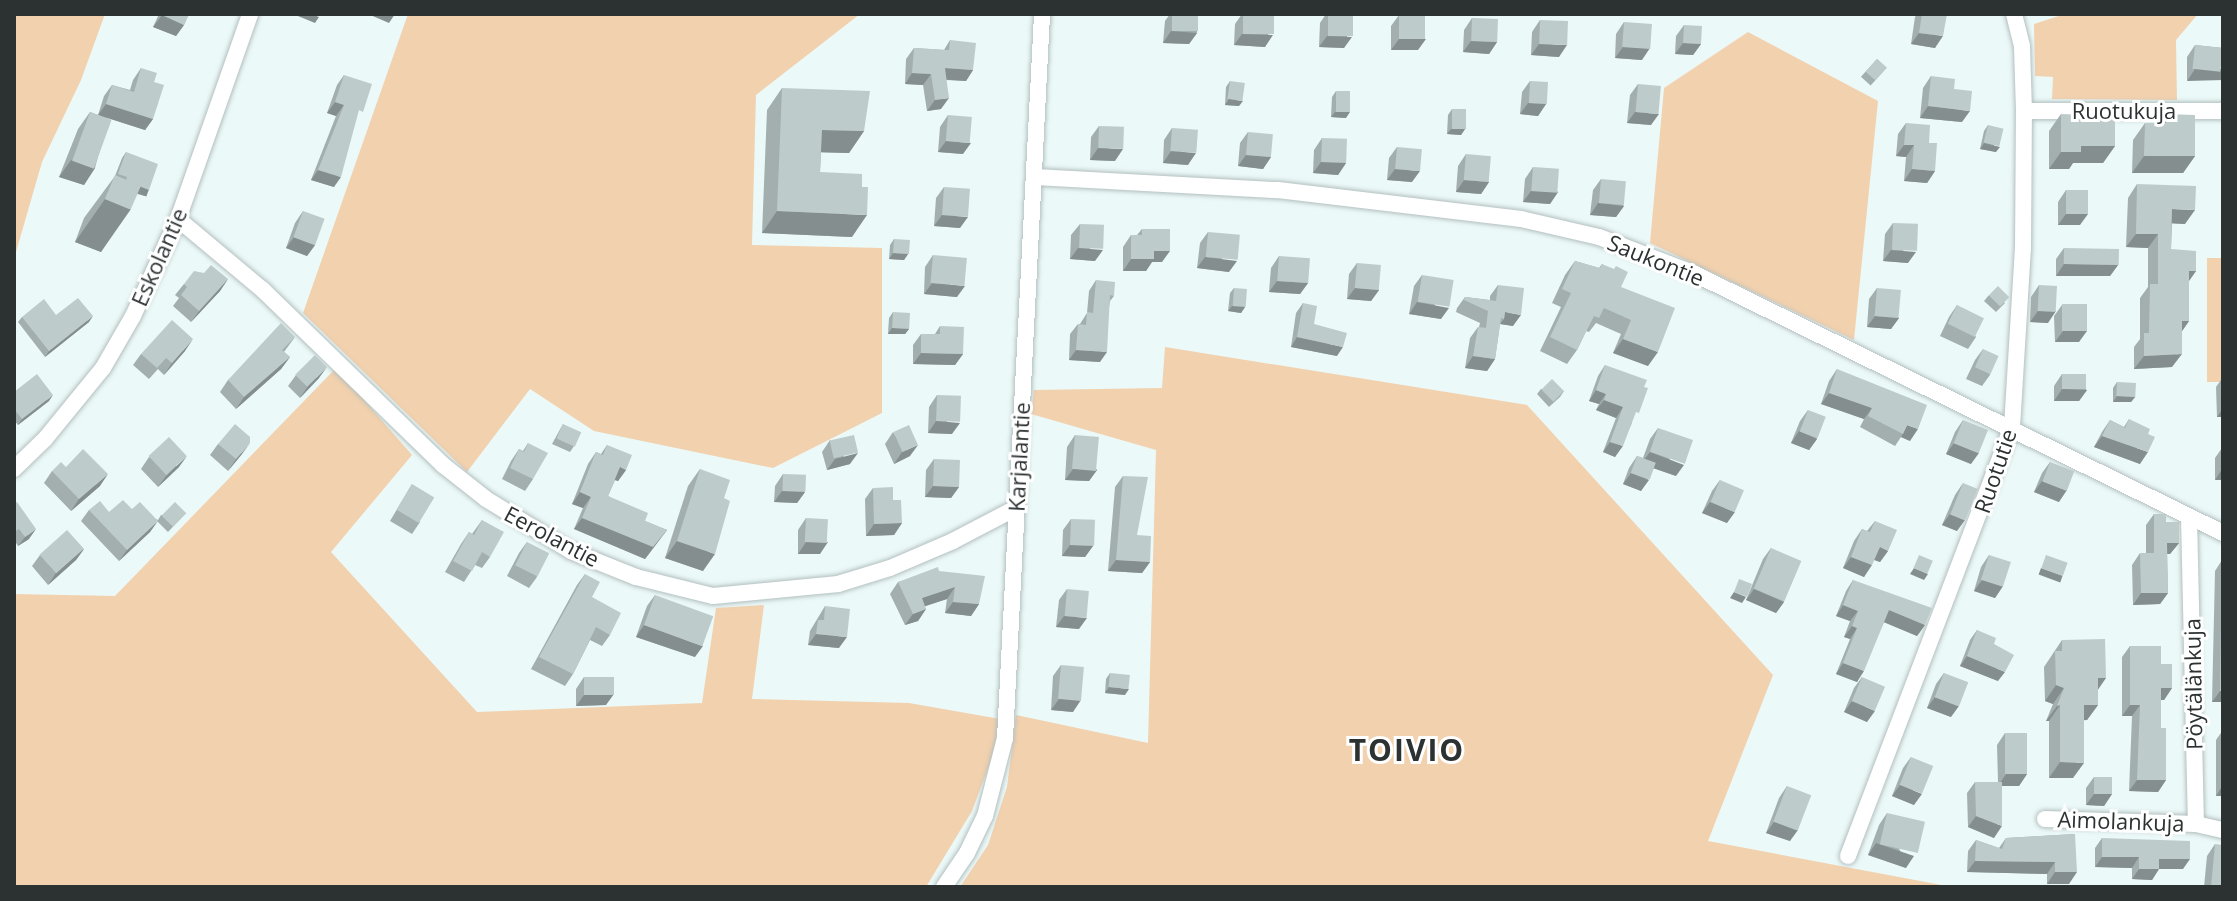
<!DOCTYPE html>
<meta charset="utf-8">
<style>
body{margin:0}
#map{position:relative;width:2237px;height:901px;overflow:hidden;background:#ecf9f9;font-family:"Open Sans",sans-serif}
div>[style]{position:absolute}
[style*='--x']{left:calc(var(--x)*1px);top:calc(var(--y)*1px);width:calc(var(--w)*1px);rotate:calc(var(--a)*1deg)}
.green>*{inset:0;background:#f2d1ae;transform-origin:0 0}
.roads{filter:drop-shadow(0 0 2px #b3bfbf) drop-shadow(0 0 2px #b3bfbf)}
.street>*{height:16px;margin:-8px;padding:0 8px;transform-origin:8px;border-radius:8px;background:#fff}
.wall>*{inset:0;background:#a3afaf;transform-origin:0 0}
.shaded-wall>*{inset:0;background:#858e8e;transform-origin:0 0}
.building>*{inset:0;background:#becbcb;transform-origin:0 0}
span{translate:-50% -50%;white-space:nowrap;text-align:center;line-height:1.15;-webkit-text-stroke:6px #fff;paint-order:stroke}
.street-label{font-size:22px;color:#2c3131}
.district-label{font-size:30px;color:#2c3131;font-weight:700;letter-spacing:2px}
.frame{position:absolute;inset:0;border:16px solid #2c3131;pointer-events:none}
</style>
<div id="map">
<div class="green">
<i style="clip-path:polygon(14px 14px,105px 14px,81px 80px,42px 162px,14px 259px)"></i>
<i style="clip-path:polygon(408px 14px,860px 14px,756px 95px,752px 245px,882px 248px,882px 413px,773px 468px,594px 431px,530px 389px,467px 472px,303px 313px)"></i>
<i style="clip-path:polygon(2065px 14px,2198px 14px,2176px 40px,2177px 100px,2052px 99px,2053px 77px,2035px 76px,2034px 24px)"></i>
<i style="clip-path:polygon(1748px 32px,1878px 101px,1854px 340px,1650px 243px,1664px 88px)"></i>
<i style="left:2207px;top:258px;width:16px;height:124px"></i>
<i style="clip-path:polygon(1165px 347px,1527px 405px,1773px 675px,1708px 841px,1952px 887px,960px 887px,988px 845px,1007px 787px,1016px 715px,1148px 743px,1156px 450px,1031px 414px,1034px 390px,1162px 388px)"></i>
<i style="clip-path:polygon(336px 368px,412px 455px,331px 552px,477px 712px,702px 703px,716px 608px,764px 605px,752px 699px,909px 703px,1000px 719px,993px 755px,972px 811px,926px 887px,14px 887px,14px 594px,115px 596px)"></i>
</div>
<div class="roads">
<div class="street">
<i style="--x:2024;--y:111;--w:199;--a:0"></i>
<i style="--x:1035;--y:177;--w:243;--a:3.1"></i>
<i style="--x:1278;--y:190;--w:245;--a:6.8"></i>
<i style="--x:1521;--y:219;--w:80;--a:13"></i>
<i style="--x:1599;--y:237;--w:103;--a:21.1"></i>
<i style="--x:1695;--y:274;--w:588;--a:26.13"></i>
<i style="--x:178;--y:219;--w:111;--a:39.9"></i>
<i style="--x:263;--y:290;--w:251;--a:44.2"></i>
<i style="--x:443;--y:465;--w:55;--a:38.3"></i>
<i style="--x:486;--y:499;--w:100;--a:31.5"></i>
<i style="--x:571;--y:551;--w:70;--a:21.8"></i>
<i style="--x:636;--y:577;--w:79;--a:13.9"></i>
<i style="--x:713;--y:596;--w:126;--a:-5.5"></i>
<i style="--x:838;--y:584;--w:54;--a:-17.1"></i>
<i style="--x:890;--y:568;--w:69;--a:-23.2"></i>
<i style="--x:953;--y:541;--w:71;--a:-27.6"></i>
<i style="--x:14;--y:469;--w:43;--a:-44.1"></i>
<i style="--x:45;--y:439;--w:92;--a:-50.8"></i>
<i style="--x:103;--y:368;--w:60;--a:-60"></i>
<i style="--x:133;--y:316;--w:107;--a:-65.1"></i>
<i style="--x:178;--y:219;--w:217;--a:-70.6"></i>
<i style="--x:2189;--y:517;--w:307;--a:88.7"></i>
<i style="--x:2196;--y:824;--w:28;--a:13"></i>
<i style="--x:2045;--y:819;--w:151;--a:1.9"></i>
<i style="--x:1848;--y:856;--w:459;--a:-69.1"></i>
<i style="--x:2012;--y:427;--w:178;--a:-86.5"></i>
<i style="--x:2023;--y:249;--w:138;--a:-89.6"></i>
<i style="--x:2024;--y:111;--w:65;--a:-91.8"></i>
<i style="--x:2022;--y:46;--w:33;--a:-104"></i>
<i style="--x:944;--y:887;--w:41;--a:-55.9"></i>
<i style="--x:967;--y:853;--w:41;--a:-64.1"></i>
<i style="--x:985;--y:816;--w:81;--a:-75.6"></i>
<i style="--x:1005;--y:738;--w:725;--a:-87.07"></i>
</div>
</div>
<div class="wall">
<i style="clip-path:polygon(159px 14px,189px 14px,184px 25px,176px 36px,153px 27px)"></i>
<i style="clip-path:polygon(1170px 14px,1198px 14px,1197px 33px,1189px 44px,1163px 43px,1165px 21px)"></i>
<i style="clip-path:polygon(1242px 14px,1274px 14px,1265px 47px,1234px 45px,1235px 24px)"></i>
<i style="clip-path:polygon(1326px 14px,1353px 14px,1344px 48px,1319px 47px,1320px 23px)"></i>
<i style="clip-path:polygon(1917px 14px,1947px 14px,1935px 48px,1911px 44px,1915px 17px)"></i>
<i style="clip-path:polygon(1399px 15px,1418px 50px,1391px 50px,1391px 26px)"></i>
<i style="clip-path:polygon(1472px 18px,1497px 42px,1489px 54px,1463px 52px,1464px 30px)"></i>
<i style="clip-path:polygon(1540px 20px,1559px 57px,1531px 55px,1532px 32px)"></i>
<i style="clip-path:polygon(1624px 22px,1642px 60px,1615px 58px,1616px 34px)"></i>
<i style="clip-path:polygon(1684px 25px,1701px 44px,1693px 55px,1675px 54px,1676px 36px)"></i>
<i style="clip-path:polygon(950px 40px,973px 70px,966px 81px,946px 80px,941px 109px,927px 111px,923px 85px,905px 84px,906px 59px,914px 48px,944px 50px)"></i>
<i style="clip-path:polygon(2195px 45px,2223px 48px,2187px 81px,2187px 57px)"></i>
<i style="left:1877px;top:59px;width:13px;height:24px;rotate:42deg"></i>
<i style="clip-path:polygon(141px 68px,154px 82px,153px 119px,145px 130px,108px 118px,95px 168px,84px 185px,59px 177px,78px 129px,90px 112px,98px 115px,104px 96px,112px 85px,130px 90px,133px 80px)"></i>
<i style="clip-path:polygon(344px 75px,355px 122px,334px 187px,311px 180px,336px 116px,327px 113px,337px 85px)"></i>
<i style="clip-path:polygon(1931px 76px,1954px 89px,1962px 122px,1920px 118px,1923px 88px)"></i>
<i style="clip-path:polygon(1230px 81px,1239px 106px,1225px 105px,1226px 87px)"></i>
<i style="clip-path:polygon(1530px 81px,1546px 104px,1538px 116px,1520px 114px,1522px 92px)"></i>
<i style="clip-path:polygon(1638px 84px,1651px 125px,1627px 123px,1630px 95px)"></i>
<i style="clip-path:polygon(782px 88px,864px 131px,849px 153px,821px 152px,820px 172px,852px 237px,762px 233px,767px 110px)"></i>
<i style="clip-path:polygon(1336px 91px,1346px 118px,1331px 117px,1332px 97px)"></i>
<i style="clip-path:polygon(1452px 109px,1465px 129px,1461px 135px,1447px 134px,1448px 115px)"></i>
<i style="clip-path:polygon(2061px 114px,2115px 146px,2103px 163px,2073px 163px,2069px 169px,2049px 169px,2049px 131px)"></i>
<i style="clip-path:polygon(2166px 114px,2195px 156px,2183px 173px,2132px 173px,2133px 140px,2145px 123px,2160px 123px)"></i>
<i style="clip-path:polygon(948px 115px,963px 154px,938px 152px,940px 127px)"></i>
<i style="clip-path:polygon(1906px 123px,1929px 143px,1935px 171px,1927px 183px,1904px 181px,1906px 157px,1896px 156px,1898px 134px)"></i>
<i style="clip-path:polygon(1988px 125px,1996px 152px,1980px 149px,1984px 131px)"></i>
<i style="clip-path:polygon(1099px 126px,1115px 161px,1090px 160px,1091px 137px)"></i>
<i style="clip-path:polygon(1172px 128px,1188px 165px,1163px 163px,1164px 140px)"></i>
<i style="clip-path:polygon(1248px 132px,1271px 157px,1263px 169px,1238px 166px,1240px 143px)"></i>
<i style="clip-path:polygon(1322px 138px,1346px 163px,1338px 175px,1313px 173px,1314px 150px)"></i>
<i style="clip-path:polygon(1397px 147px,1412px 182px,1387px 180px,1389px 158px)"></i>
<i style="clip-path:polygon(126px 152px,149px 190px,145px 196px,137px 194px,101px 252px,75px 242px,84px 218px,115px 176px,122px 158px)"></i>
<i style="clip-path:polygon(1466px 154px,1489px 182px,1481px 194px,1456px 192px,1458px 166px)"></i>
<i style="clip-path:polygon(1533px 167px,1558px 192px,1550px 204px,1523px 202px,1525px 179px)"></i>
<i style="clip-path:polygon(1601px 179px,1624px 206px,1616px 217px,1590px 215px,1593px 190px)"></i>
<i style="clip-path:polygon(2137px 184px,2185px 224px,2172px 223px,2171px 249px,2196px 271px,2189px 281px,2189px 321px,2182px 331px,2172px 367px,2134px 369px,2134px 347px,2140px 339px,2140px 298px,2148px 287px,2148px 248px,2126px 247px,2128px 198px)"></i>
<i style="clip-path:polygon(944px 187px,960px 228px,934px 226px,936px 198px)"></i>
<i style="clip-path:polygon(2066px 190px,2080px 225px,2058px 225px,2058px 202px)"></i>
<i style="clip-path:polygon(303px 211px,315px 245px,307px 256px,286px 248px,295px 223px)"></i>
<i style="clip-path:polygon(1893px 223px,1908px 263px,1883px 261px,1885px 234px)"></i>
<i style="clip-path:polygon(1080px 224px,1095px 261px,1070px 259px,1071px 235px)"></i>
<i style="clip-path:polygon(1142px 229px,1162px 262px,1152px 262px,1146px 271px,1123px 271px,1123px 247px,1131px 235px,1137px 235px)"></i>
<i style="clip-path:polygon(1208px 232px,1229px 272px,1197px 268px,1200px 243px)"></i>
<i style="clip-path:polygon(894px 239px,908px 254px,904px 260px,889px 259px,890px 245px)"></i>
<i style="clip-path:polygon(2064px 248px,2118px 265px,2110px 276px,2056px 276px,2056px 259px)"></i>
<i style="clip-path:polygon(933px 255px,957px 297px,924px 294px,925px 267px)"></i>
<i style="clip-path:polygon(1279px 256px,1308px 283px,1300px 294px,1269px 292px,1271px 268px)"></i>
<i style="clip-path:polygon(1575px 261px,1599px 268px,1602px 264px,1621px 287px,1648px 366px,1613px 353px,1621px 334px,1596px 323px,1589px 332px,1586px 331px,1577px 350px,1567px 364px,1540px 351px,1561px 307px,1552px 303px,1565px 275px)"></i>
<i style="clip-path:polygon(1357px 263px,1379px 290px,1371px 301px,1347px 299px,1349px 274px)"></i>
<i style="clip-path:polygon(1422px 275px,1441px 319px,1409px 314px,1414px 286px)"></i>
<i style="clip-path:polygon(228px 279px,220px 291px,191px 322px,173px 306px,179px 298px,175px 295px,184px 284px)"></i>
<i style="clip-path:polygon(1096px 280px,1114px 296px,1110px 301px,1100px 362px,1069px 360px,1070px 334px,1078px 324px,1080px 324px,1087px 313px,1089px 291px)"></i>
<i style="clip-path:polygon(1498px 285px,1513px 326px,1500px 324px,1495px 359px,1487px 371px,1465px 368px,1470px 338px,1478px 327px,1479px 327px,1480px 323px,1456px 312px,1457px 308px,1465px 297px,1490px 300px,1490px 296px)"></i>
<i style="clip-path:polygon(2039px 285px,2048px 323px,2030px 322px,2031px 297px)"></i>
<i style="clip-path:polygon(1234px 288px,1245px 307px,1241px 313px,1228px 311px,1230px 293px)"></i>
<i style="clip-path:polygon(1877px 288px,1899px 318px,1891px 329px,1867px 327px,1869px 299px)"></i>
<i style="clip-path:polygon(1989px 295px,2005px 303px,1996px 312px,1984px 301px)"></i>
<i style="clip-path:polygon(1303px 303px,1314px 324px,1337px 356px,1291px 347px,1296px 313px)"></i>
<i style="clip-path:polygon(1957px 305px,1976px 337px,1968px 349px,1940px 336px,1949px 317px)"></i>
<i style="clip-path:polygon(2062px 305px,2079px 342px,2055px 342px,2054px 316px)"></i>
<i style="clip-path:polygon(893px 312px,909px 329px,905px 334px,888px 334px,889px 318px)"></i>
<i style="clip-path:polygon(56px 315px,89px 322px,45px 357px,18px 322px,22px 317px)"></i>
<i style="clip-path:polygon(940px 326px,963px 354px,955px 365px,913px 364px,913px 345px,921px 334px,935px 334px)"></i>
<i style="clip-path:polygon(295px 337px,284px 352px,290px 357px,281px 369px,236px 409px,220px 392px,228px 380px)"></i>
<i style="clip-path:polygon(1983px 349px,1990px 375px,1982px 386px,1966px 379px,1975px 360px)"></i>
<i style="clip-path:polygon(185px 351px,164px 375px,158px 369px,149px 379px,133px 365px,141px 354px)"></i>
<i style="clip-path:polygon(1605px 365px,1632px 423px,1615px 457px,1603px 452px,1616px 418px,1596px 410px,1599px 404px,1589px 401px,1598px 376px)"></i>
<i style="clip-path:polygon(1837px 369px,1910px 441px,1901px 437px,1895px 446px,1860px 427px,1864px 419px,1821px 404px,1829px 381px)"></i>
<i style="clip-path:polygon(2062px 374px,2087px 390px,2079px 401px,2054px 401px,2054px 386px)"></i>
<i style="clip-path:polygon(296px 375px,319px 378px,300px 398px,288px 386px)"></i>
<i style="clip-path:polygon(2223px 377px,2223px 417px,2217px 417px,2216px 387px)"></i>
<i style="clip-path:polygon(2117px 382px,2135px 397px,2131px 402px,2113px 402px,2113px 388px)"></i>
<i style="clip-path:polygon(1541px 389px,1564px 391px,1560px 397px,1549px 407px,1537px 394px)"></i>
<i style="clip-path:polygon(14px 392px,49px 401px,18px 425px,14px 420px)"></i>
<i style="clip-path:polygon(937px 395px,952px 434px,928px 433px,929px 407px)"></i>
<i style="clip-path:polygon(1808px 410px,1817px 439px,1809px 450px,1791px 443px,1800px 421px)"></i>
<i style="clip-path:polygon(2129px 419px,2140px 464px,2094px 447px,2102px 432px,2110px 420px,2124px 427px)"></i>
<i style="clip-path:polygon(1963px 420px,1971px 464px,1946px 454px,1955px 432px)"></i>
<i style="clip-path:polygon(563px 424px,574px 446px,570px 452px,552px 444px)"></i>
<i style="clip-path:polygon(1658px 428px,1676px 476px,1654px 468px,1641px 491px,1623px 484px,1629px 468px,1637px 456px,1643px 458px,1650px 439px)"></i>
<i style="clip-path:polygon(893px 432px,910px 456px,894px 464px,885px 444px)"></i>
<i style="clip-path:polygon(1075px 435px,1097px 470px,1089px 481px,1065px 480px,1067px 447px)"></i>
<i style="clip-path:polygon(830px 440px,850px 464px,827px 470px,822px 452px)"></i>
<i style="clip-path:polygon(528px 443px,533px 479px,525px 491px,502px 479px,511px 461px,519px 449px,523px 451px)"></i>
<i style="clip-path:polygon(218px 444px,242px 454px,228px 471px,210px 455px)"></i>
<i style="clip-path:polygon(607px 445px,626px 470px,618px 481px,615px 480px,608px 496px,645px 521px,667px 530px,645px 559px,574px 529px,583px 508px,572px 504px,588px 464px,596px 452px,601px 454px)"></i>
<i style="clip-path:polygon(2222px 448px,2223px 480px,2215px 480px,2215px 458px)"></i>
<i style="clip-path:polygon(149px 457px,179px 467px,158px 487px,141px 469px)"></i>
<i style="clip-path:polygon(934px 459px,959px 487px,951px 498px,925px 497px,926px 470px)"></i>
<i style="clip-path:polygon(2050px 462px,2059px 502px,2034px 492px,2042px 473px)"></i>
<i style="clip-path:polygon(700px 469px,724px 498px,703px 571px,665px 558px,688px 486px)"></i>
<i style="clip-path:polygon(52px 471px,100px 486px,71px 511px,44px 483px)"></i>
<i style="clip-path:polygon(783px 474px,805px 492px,797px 503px,774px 502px,775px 486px)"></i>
<i style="clip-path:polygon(1123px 476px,1137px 535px,1150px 562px,1142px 573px,1108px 571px,1115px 487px)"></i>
<i style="clip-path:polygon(1720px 480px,1727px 523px,1702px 513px,1712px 491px)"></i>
<i style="clip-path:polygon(1963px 483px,1957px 531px,1942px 525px,1955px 495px)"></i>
<i style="clip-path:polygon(412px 484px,420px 522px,412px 534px,390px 521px)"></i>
<i style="clip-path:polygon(873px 488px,893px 500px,902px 523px,894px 535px,866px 536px,865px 499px)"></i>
<i style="clip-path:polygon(14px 504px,29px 539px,18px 546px,14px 540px)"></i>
<i style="clip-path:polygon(132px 509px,158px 520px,161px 515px,186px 513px,168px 532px,157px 521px,150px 532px,119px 561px,81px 521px,89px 510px,109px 512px)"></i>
<i style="clip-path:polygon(2154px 514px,2166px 522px,2179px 543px,2170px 554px,2167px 554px,2168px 593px,2160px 604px,2133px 605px,2132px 565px,2140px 553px,2146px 553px,2146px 525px)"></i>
<i style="clip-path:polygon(806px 518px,820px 554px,798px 554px,798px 530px)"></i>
<i style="clip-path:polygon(1071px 519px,1093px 546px,1085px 557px,1062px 556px,1063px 530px)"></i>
<i style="clip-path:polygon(482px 520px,490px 557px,482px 568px,475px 565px,464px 582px,445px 572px,461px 544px,469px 532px,472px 534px)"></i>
<i style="clip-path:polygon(1875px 521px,1888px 551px,1880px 562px,1874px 560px,1864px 577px,1843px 568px,1854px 541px,1862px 529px,1867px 531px)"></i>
<i style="clip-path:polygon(527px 542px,537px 577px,529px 588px,507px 576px,519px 553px)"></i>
<i style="clip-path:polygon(1771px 548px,1784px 602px,1776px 613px,1746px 600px,1763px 559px)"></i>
<i style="clip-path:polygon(84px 549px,76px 560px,48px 585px,32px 566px,40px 555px)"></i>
<i style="clip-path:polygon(1989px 555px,2003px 586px,1995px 598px,1974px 591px,1981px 567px)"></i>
<i style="clip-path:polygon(2222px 560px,2223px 560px,2223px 707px,2221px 707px,2221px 702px,2212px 702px,2215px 571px)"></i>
<i style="clip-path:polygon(939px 571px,979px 604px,971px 616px,945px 613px,947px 599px,924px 606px,926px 609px,918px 621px,905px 625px,890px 594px,898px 582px)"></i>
<i style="clip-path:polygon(585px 574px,592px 597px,610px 635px,602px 646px,590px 640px,573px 674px,565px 686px,531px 669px,577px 585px)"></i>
<i style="clip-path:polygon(1853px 580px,1925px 625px,1917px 636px,1884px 622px,1857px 682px,1836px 674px,1850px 639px,1844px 637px,1850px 621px,1836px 616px,1846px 591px)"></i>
<i style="clip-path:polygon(1067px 589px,1079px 629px,1056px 627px,1059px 600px)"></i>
<i style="clip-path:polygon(655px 595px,695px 657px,636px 637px,647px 606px)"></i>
<i style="clip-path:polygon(825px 606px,839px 648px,808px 645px,810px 631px)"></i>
<i style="clip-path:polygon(1977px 630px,1994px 644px,1998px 681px,1960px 666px,1970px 640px)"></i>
<i style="clip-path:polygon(2062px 640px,2098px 690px,2098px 705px,2087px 720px,2084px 720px,2073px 778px,2049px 778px,2049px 721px,2046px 721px,2053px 704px,2045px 701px,2044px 667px)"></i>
<i style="clip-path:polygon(2130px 646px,2161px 664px,2172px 688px,2164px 700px,2161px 700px,2161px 728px,2166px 780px,2158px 792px,2129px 791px,2132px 716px,2122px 716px,2122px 657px)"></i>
<i style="clip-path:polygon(1061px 665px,1073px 712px,1051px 710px,1053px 676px)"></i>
<i style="clip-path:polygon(1110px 673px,1125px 695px,1105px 693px,1106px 679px)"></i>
<i style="clip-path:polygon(1944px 673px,1951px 717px,1927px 708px,1936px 684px)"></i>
<i style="clip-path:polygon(584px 677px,606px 705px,576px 706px,576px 689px)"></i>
<i style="clip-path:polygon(1862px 677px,1867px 722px,1844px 712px,1854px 688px)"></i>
<i style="clip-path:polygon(2223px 730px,2223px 796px,2216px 796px,2216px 740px)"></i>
<i style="clip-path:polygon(2005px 733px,2027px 774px,2019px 786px,2002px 786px,1994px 838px,1968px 827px,1967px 793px,1975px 782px,1998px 782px,1997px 745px)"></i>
<i style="clip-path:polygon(1911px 757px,1914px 805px,1892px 796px,1903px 768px)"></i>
<i style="clip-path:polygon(2094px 777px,2112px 794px,2104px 806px,2086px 805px,2086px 788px)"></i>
<i style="clip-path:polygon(1787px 786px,1790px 841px,1766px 833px,1779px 798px)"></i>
<i style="clip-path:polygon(1887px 813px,1906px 868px,1868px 855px,1879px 825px)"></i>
<i style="clip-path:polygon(2075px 834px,2069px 884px,2047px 884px,2047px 874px,1967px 872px,1968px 851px,1976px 840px,1999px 848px,2006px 838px)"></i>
<i style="clip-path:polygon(2102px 838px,2183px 869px,2159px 869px,2152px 880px,2132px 879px,2132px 868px,2095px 867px,2095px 848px)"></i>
<i style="clip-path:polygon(2215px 844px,2223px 887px,2204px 887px,2207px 856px)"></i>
</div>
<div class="shaded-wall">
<i style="clip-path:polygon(293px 14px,311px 14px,319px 17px,315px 23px)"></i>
<i style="clip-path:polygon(368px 14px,395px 14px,389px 23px)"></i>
<i style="clip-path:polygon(1782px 14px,1798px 14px,1797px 16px,1781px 15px)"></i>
<i style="clip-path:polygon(1851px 14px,1884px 14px,1882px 16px)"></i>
<i style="clip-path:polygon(162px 15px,184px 25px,176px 36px,153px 27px)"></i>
<i style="clip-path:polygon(1171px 31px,1197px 33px,1189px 44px,1163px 43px)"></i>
<i style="clip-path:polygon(1919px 33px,1943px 36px,1935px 48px,1911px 44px)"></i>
<i style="clip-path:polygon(1242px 34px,1273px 35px,1265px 47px,1234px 45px)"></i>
<i style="clip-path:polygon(1327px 36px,1352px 37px,1344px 48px,1319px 47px)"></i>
<i style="clip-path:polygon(1399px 39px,1426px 39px,1418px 50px,1391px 50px)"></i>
<i style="clip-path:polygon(1471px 41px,1497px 42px,1489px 54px,1463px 52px)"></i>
<i style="clip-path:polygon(1683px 43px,1701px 44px,1693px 55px,1675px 54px)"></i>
<i style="clip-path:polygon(1539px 44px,1567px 45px,1559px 57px,1531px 55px)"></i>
<i style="clip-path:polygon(1623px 47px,1650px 48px,1642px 60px,1615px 58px)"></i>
<i style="clip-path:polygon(945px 68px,973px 70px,966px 81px,937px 79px)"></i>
<i style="clip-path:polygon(2195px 69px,2223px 69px,2223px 80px,2187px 81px)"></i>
<i style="clip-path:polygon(912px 73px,931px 74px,923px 85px,905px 84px)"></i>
<i style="clip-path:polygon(949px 98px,941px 109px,927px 111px,935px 100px)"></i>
<i style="clip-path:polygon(1229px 99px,1243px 101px,1239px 106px,1225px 105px)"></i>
<i style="clip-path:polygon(335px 102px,344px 105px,336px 116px,327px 113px)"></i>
<i style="clip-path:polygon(1528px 103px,1546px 104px,1538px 116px,1520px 114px)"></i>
<i style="clip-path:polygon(106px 104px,153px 119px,145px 130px,98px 115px)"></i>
<i style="clip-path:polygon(1928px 106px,1970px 111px,1962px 122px,1920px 118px)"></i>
<i style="clip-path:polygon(1335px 112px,1350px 112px,1346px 118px,1331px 117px)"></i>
<i style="clip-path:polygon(1635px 112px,1659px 114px,1651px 125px,1627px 123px)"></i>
<i style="clip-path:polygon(1451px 129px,1465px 129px,1461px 135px,1447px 134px)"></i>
<i style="clip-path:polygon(822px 130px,864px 131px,849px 153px,806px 152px)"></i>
<i style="clip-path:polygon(946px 141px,971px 143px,963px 154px,938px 152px)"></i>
<i style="clip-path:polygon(1984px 143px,2000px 147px,1996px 152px,1980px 149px)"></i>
<i style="clip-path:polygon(1904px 145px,1914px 145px,1906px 157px,1896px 156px)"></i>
<i style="clip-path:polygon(2081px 146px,2115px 146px,2103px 163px,2073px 163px,2069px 169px,2049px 169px,2061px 152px)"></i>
<i style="clip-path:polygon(1098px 148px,1123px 149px,1115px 161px,1090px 160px)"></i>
<i style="clip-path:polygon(1171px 151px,1196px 153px,1188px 165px,1163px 163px)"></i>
<i style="clip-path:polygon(1246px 155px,1271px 157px,1263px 169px,1238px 166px)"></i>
<i style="clip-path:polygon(2144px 156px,2195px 156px,2183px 173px,2132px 173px)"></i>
<i style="clip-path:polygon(71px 160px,95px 168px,84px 185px,59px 177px)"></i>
<i style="clip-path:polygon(1321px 162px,1346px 163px,1338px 175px,1313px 173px)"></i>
<i style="clip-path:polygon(1395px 169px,1420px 171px,1412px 182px,1387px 180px)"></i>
<i style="clip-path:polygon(1912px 169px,1935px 171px,1927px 183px,1904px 181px)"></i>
<i style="clip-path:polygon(318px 170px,341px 177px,334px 187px,311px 180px)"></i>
<i style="clip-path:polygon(1464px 180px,1489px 182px,1481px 194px,1456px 192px)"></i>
<i style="left:126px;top:182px;width:24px;height:7px;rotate:19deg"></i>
<i style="clip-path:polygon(1531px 191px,1558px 192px,1550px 204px,1523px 202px)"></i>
<i style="clip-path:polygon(105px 199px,131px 209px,101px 252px,75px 242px)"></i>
<i style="clip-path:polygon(1598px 203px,1624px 206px,1616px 217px,1590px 215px)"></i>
<i style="clip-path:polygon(2172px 209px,2195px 210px,2185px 224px,2162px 223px)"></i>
<i style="clip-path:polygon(777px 211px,867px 215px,852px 237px,762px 233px)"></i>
<i style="clip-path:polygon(2066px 214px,2088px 214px,2080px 225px,2058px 225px)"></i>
<i style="clip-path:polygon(942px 215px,968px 217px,960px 228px,934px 226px)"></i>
<i style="clip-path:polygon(2136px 234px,2158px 234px,2148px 248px,2126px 247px)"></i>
<i style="clip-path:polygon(294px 237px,315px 245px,307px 256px,286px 248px)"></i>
<i style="clip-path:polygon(1078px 248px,1103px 250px,1095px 261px,1070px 259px)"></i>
<i style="clip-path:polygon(1891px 250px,1916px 252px,1908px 263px,1883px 261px)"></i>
<i style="clip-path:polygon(1154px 251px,1170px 251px,1162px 262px,1152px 262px,1146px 271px,1123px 271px,1131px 259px)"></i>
<i style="clip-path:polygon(893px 253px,908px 254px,904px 260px,889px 259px)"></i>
<i style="clip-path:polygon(1205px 257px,1237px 261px,1229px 272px,1197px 268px)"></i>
<i style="clip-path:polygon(2064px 264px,2118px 265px,2110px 276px,2056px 276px)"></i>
<i style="clip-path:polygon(2189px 271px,2196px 271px,2186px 285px)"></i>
<i style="clip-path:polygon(228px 279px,220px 291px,191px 322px,199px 311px)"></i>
<i style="clip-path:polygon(1277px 281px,1308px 283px,1300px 294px,1269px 292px)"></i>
<i style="clip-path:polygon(932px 283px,965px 286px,957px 297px,924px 294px)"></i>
<i style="clip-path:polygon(1355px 288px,1379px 290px,1371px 301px,1347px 299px)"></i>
<i style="clip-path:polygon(1417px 302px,1449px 308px,1441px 319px,1409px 314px)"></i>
<i style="clip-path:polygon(1232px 306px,1245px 307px,1241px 313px,1228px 311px)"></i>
<i style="clip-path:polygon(2038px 311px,2056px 311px,2048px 323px,2030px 322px)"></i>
<i style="clip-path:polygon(1505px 312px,1521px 315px,1513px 326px,1500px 324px,1504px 319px)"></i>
<i style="clip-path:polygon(93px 316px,89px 322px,45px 357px,49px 351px)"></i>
<i style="clip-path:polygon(1875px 316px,1899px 318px,1891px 329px,1867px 327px)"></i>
<i style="clip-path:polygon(2182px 321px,2189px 321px,2180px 334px)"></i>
<i style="clip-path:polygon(892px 328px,909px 329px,905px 334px,888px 334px)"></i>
<i style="clip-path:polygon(2063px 331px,2087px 331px,2079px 342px,2055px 342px)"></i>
<i style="clip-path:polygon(1297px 337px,1343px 347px,1337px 356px,1291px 347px)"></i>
<i style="clip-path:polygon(193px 339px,185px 351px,164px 375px,172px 363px)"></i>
<i style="clip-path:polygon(1623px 339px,1658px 352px,1648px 366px,1613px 353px)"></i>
<i style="clip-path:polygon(1076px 350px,1107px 352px,1100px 362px,1069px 360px)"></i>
<i style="clip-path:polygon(921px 353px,963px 354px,955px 365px,913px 364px)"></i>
<i style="clip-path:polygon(2182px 354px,2172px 367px,2134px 369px,2144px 356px)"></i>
<i style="clip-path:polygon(1473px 356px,1495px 359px,1487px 371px,1465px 368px)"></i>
<i style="clip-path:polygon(290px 357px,281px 369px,236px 409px,244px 397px)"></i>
<i style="clip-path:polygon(327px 367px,319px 378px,300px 398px,308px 386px)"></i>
<i style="clip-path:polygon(2062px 389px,2087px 390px,2079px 401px,2054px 401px)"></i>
<i style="clip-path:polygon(1596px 390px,1606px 394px,1599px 404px,1589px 401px)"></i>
<i style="clip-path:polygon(1829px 393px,1872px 408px,1864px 419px,1821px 404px)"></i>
<i style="clip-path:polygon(53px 395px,49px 401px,18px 425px,22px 419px)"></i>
<i style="clip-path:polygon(2117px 396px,2135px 397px,2131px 402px,2113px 402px)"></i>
<i style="clip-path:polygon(1604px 400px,1623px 407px,1616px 418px,1596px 410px)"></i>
<i style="clip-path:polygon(2223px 408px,2223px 417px,2217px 417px)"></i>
<i style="clip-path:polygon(936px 421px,960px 423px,952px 434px,928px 433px)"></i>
<i style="clip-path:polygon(1907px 425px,1918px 429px,1910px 441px,1901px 437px)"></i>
<i style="clip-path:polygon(1799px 431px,1817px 439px,1809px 450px,1791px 443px)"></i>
<i style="clip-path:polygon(2102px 436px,2148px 452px,2140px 464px,2094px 447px)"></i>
<i style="clip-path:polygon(1610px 442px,1623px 446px,1615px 457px,1603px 452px)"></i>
<i style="clip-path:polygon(250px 443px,242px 454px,228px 471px,236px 459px)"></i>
<i style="clip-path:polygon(1954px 443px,1979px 453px,1971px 464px,1946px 454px)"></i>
<i style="clip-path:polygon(918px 445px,910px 456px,894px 464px,902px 452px)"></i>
<i style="clip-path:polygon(1650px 452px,1684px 465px,1676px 476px,1641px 464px)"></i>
<i style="clip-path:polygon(858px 453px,850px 464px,827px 470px,835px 459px)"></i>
<i style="clip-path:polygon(187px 456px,179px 467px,158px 487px,166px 476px)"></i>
<i style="clip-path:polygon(620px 467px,626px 470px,618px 481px,612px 479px)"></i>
<i style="clip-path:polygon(1073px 469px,1097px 470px,1089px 481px,1065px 480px)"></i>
<i style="clip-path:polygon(2222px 469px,2223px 469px,2223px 480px,2215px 480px)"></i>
<i style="clip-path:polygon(1631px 473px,1649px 480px,1641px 491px,1623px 484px)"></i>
<i style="clip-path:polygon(108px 474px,100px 486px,71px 511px,79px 499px)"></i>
<i style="clip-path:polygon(2042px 481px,2067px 490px,2059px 502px,2034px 492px)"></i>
<i style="clip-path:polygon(933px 486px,959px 487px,951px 498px,925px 497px)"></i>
<i style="clip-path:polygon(782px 491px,805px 492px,797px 503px,774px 502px)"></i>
<i style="clip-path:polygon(580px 492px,591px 497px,583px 508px,572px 504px)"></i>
<i style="clip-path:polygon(1710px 502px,1735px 512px,1727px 523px,1702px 513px)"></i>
<i style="clip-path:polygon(1950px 514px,1965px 520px,1957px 531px,1942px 525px)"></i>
<i style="clip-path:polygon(582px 518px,667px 530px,645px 559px,574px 529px)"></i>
<i style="clip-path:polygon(158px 521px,150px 532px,119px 561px,127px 550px)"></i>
<i style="clip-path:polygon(902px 523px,894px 535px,866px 536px,874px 524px)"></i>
<i style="clip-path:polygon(36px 529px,29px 539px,18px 546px,25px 537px)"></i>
<i style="clip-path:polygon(677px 541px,715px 554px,703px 571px,665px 558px)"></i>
<i style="clip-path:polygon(806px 542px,828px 542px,820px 554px,798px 554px)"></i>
<i style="clip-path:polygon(2167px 543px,2179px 543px,2170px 554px,2159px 554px)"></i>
<i style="clip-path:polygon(1070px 545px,1093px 546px,1085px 557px,1062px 556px)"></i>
<i style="clip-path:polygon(1880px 547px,1888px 551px,1880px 562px,1872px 559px)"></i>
<i style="clip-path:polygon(84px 549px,76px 560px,48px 585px,56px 573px)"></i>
<i style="clip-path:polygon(1851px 557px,1872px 565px,1864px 577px,1843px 568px)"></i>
<i style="clip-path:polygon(1116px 560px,1150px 562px,1142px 573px,1108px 571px)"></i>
<i style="clip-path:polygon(1914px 568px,1928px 574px,1924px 580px,1910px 574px)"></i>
<i style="left:2041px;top:568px;width:23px;height:7px;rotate:20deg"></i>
<i style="clip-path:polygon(1982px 580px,2003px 586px,1995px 598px,1974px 591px)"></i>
<i style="clip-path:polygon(955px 587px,947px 599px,914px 610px,922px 598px)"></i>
<i style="clip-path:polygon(1754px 589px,1784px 602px,1776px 613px,1746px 600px)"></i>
<i style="clip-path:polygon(1734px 592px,1746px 597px,1742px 603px,1730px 598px)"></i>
<i style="clip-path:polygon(2141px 593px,2168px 593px,2160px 604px,2133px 605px)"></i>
<i style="clip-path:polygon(953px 602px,979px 604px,971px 616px,945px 613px)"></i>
<i style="clip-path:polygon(1843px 605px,1858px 611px,1850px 621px,1836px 616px)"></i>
<i style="clip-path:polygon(926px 609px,918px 621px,905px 625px,913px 614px)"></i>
<i style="clip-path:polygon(1889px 610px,1925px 625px,1917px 636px,1881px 621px)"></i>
<i style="clip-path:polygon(1064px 616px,1087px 618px,1079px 629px,1056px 627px)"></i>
<i style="clip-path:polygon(644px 625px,703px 646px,695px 657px,636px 637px)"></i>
<i style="clip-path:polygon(1852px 626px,1857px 628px,1850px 639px,1844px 637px)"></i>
<i style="clip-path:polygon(816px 634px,847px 637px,839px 648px,808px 645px)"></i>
<i style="clip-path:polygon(1967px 656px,2005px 672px,1998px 681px,1960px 666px)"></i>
<i style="clip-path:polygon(1843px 663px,1864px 671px,1857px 682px,1836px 674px)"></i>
<i style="clip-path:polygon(2098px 678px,2106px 678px,2095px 694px)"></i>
<i style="clip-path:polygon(2056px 685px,2064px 688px,2053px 704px,2045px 701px)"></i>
<i style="clip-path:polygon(1109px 687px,1129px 689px,1125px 695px,1105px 693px)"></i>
<i style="clip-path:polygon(2161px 688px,2172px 688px,2164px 700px,2153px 700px)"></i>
<i style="clip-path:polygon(2220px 691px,2223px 691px,2223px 699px,2221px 702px,2212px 702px)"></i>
<i style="clip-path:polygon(614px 694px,606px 705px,576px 706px,584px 695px)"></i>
<i style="clip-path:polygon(1935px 697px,1959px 706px,1951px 717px,1927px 708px)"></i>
<i style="clip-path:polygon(1059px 699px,1081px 700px,1073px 712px,1051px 710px)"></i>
<i style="clip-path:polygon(1852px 701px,1875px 711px,1867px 722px,1844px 712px)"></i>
<i style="clip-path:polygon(2060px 705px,2049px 721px,2046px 721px,2057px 706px)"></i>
<i style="clip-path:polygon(2084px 705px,2098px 705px,2087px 720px,2073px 721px)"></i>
<i style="clip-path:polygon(2130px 705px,2140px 705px,2132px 716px,2122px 716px)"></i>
<i style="clip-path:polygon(2060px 762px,2084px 763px,2073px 778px,2049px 778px)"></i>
<i style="clip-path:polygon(2006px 774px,2027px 774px,2019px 786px,1998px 786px)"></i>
<i style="clip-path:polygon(2137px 780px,2166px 780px,2158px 792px,2129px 791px)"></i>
<i style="clip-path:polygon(1900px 785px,1922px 794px,1914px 805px,1892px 796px)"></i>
<i style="clip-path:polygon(2223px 785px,2223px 796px,2216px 796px)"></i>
<i style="clip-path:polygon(2094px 794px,2112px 794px,2104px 806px,2086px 805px)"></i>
<i style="clip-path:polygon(1976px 816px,2002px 826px,1994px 838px,1968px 827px)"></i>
<i style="clip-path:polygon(1774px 822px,1798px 830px,1790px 841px,1766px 833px)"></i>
<i style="clip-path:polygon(1876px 843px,1914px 856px,1906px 868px,1868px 855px)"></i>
<i style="clip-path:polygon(2102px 857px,2139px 857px,2132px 868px,2095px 867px)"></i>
<i style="clip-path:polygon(2159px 859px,2190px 859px,2183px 869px,2152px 869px)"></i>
<i style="clip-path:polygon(1975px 861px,2055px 862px,2047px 874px,1967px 872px)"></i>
<i style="clip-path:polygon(2139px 869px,2159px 869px,2152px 880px,2132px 879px)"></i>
<i style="clip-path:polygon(2055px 872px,2077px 872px,2069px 884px,2047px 884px)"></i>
</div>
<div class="building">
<i style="clip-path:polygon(162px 14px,189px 14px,184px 25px,162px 15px)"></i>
<i style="left:1172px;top:14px;width:26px;height:17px"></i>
<i style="left:1243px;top:14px;width:31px;height:20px"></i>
<i style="left:1328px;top:14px;width:25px;height:22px"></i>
<i style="clip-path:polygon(1922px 14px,1947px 14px,1943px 36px,1919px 33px)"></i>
<i style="left:1399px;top:15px;width:26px;height:24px"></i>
<i style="left:1472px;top:18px;width:26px;height:23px;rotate:2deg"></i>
<i style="left:1540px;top:20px;width:28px;height:24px;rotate:2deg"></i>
<i style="left:1624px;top:22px;width:28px;height:25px;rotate:4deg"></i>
<i style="left:1684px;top:25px;width:18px;height:18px;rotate:3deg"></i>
<i style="clip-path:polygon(950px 40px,976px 43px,973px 70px,945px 68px,949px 98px,935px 100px,931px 74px,912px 73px,914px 48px,949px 50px)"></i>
<i style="left:2195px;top:45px;width:28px;height:24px;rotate:6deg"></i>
<i style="left:1877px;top:59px;width:13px;height:17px;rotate:42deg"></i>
<i style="clip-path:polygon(141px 68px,157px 73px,154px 82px,164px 85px,153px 119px,106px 104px,112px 85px,134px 92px)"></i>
<i style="clip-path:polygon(344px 75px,372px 84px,363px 112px,359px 110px,341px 177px,318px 170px,344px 105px,335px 102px)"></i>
<i style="clip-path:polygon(1931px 76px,1955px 79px,1954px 89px,1972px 91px,1970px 111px,1928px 106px)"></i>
<i style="left:1230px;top:81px;width:15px;height:18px;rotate:8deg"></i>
<i style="left:1530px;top:81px;width:18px;height:22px;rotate:3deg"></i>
<i style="left:1638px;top:84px;width:23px;height:28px;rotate:5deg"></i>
<i style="clip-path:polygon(782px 88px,870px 91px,864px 131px,822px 130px,820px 172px,862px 174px,862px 187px,868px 187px,867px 215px,777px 211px)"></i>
<i style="left:1336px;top:91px;width:14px;height:21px"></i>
<i style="left:1452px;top:109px;width:14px;height:20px"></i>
<i style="left:90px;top:112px;width:23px;height:52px;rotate:20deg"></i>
<i style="clip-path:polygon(2061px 114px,2115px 116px,2115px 146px,2081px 146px,2081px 152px,2061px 152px)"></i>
<i style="clip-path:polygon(2166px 114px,2195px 115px,2195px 156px,2144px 156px,2145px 123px,2166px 123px)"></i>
<i style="left:948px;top:115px;width:24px;height:26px;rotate:5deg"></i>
<i style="clip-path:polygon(1906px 123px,1930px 125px,1929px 143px,1937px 143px,1935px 171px,1912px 169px,1914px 145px,1904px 145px)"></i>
<i style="left:1988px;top:125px;width:16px;height:18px;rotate:14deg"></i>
<i style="left:1099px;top:126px;width:25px;height:22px;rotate:2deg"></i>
<i style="left:1172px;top:128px;width:26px;height:23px;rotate:4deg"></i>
<i style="left:1248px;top:132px;width:25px;height:23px;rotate:5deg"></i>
<i style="left:1322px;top:138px;width:25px;height:24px;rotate:2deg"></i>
<i style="left:1397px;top:147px;width:25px;height:22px;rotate:5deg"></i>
<i style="clip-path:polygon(126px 152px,158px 164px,149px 190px,126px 180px,127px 177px,118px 174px)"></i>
<i style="left:1466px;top:154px;width:25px;height:26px;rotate:5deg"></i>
<i style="left:1533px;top:167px;width:26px;height:24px;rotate:4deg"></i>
<i style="left:115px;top:175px;width:28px;height:26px;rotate:23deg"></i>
<i style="left:1601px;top:179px;width:25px;height:24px;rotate:5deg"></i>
<i style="clip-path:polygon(2137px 184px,2196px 186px,2195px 210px,2172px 209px,2171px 249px,2196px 251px,2196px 271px,2189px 271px,2189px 321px,2182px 321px,2182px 354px,2144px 356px,2144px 333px,2149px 333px,2150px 284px,2158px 284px,2158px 234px,2136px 234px)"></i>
<i style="left:944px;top:187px;width:26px;height:28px;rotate:4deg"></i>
<i style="left:2066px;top:190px;width:22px;height:24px"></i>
<i style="left:303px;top:211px;width:23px;height:28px;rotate:20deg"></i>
<i style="left:1893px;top:223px;width:25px;height:27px;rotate:2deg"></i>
<i style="left:1080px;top:224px;width:24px;height:24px;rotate:2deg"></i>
<i style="clip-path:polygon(1142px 229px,1170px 229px,1170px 251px,1154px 251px,1154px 259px,1131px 259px,1131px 235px,1142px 235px)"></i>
<i style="left:1208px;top:232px;width:32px;height:25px;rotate:5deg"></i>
<i style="left:894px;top:239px;width:16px;height:14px;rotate:4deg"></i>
<i style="left:2064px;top:248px;width:55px;height:16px;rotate:1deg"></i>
<i style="left:933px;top:255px;width:34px;height:28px;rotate:5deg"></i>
<i style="left:1279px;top:256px;width:31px;height:25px;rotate:4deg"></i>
<i style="clip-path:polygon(1575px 261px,1600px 268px,1602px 264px,1614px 269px,1616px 266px,1628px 272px,1621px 287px,1675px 308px,1658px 352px,1623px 339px,1631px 320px,1604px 308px,1599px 318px,1594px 316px,1577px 350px,1550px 337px,1571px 293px,1562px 289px)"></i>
<i style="left:1357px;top:263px;width:24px;height:25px;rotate:5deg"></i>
<i style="clip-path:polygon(211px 265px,228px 279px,199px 311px,181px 295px,187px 287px,184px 284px,194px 271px,204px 273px)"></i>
<i style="left:1422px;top:275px;width:32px;height:27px;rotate:9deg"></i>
<i style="clip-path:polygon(1096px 280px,1115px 282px,1114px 296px,1110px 295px,1107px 352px,1076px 350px,1078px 324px,1086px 325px,1087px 312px,1093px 313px)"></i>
<i style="clip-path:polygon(1498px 285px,1524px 288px,1521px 315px,1505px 312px,1504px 319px,1501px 318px,1495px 359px,1473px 356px,1478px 327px,1486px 328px,1488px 311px,1464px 300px,1465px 297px,1496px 301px)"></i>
<i style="left:2039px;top:285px;width:18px;height:26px;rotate:3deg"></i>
<i style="left:1998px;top:286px;width:16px;height:13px;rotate:45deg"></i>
<i style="left:1234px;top:288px;width:13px;height:18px;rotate:4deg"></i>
<i style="left:1877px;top:288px;width:24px;height:28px;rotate:5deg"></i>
<i style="clip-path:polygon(78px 298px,93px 316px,49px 351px,22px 317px,44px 299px,56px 315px)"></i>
<i style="clip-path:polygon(1303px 303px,1317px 306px,1314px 324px,1347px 333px,1343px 347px,1297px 337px)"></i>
<i style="left:2087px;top:304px;width:27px;height:25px;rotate:90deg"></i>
<i style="left:1957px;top:305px;width:30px;height:21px;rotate:26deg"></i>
<i style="left:893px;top:312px;width:17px;height:16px;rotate:3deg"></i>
<i style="clip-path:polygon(172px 320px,193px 339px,172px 363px,166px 358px,157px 368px,141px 354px)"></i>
<i style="clip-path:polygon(281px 323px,295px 337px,282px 350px,290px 357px,244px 397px,228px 380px)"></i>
<i style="clip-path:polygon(940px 326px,964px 327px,963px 354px,921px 353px,921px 334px,940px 334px)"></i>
<i style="left:1983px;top:349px;width:17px;height:20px;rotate:24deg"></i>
<i style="left:315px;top:355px;width:17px;height:28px;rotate:45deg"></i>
<i style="clip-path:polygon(1605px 365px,1647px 380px,1644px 387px,1648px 388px,1639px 413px,1636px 412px,1623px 446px,1610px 442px,1623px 407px,1604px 400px,1606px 394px,1596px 390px)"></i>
<i style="clip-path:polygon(1837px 369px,1927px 405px,1918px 429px,1907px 425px,1903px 434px,1868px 416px,1872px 408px,1829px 393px)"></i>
<i style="clip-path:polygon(37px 374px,53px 395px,22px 419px,14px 409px,14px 392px)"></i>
<i style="left:2062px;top:374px;width:24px;height:15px"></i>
<i style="left:1552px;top:379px;width:17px;height:15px;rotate:45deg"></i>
<i style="left:2117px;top:382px;width:19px;height:14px;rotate:3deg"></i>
<i style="left:937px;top:395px;width:24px;height:26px;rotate:2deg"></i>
<i style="left:1808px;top:410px;width:19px;height:23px;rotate:21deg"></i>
<i style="clip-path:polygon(2129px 419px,2150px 429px,2148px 434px,2155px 437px,2148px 452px,2102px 436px,2110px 420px,2125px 428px)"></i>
<i style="left:1963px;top:420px;width:27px;height:25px;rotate:22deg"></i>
<i style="clip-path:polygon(235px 424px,250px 437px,250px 443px,236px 459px,218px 444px)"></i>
<i style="left:563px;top:424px;width:20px;height:16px;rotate:24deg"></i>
<i style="left:909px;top:425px;width:22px;height:17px;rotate:66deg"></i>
<i style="left:1658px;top:428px;width:37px;height:25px;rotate:19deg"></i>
<i style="left:854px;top:435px;width:18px;height:25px;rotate:77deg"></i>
<i style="left:1075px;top:435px;width:24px;height:34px;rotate:5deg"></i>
<i style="left:169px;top:437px;width:26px;height:28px;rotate:47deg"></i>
<i style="clip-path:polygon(528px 443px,548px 453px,533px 479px,510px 468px,519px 449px,524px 452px)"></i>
<i style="clip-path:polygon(607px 445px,632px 455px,626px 470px,620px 467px,608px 496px,648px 513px,645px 521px,667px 530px,653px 547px,582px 518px,591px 497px,580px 492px,596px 452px,603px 455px)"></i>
<i style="clip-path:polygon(83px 449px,108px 474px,79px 499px,52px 471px,61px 462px,66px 467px)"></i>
<i style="left:1637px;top:456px;width:20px;height:18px;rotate:20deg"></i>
<i style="left:934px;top:459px;width:26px;height:27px;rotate:2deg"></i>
<i style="left:2050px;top:462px;width:26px;height:21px;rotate:21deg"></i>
<i style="clip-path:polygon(700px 469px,730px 480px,724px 498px,730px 501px,715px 554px,677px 541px)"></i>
<i style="left:783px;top:474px;width:23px;height:17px;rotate:2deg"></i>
<i style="clip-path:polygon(1123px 476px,1148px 477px,1137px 535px,1151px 536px,1150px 562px,1116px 560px)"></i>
<i style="left:1720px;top:480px;width:26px;height:24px;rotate:23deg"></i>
<i style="left:1963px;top:483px;width:16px;height:34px;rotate:22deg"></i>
<i style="left:412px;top:484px;width:26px;height:30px;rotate:31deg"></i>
<i style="clip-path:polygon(893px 487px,893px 500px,901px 500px,902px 523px,874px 524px,873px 488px)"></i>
<i style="clip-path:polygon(123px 500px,132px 509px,140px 502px,158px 521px,127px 550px,89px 510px,100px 501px,109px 512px)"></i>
<i style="clip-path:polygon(17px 502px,36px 529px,25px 537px,19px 529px,14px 532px,14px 504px)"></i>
<i style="left:175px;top:502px;width:16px;height:19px;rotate:45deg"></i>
<i style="clip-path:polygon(2154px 514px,2166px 514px,2166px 522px,2179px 522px,2179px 543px,2167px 543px,2168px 593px,2141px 593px,2140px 553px,2154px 553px)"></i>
<i style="left:806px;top:518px;width:22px;height:24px;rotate:3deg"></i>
<i style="left:1071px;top:519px;width:24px;height:26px;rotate:2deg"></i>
<i style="clip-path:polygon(482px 520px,504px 532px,490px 557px,482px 552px,472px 571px,453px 561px,469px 532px,474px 535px)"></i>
<i style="clip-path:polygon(1875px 521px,1897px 530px,1888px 551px,1880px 547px,1872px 565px,1851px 557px,1862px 529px,1870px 532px)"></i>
<i style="left:67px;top:530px;width:25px;height:37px;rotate:48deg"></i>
<i style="left:527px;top:542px;width:25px;height:26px;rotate:27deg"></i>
<i style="left:1771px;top:548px;width:33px;height:44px;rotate:23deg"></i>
<i style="left:1919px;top:555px;width:15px;height:14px;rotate:23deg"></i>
<i style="left:1989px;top:555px;width:23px;height:26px;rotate:18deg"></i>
<i style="left:2046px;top:555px;width:23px;height:14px;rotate:20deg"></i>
<i style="clip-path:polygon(2222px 560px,2223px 560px,2223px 691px,2220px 691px)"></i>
<i style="clip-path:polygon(938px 567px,939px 571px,985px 576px,979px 604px,953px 602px,955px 587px,922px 598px,926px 609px,913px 614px,898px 582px)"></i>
<i style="clip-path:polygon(585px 574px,600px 582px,592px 597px,621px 613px,610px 635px,596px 627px,573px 674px,539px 657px)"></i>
<i style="left:1739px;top:579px;width:14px;height:14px;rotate:21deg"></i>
<i style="clip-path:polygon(1853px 580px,1932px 608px,1925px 625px,1889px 610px,1864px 671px,1843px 663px,1857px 628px,1852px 626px,1858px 611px,1843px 605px)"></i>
<i style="left:1067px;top:589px;width:22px;height:27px;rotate:5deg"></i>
<i style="left:655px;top:595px;width:62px;height:32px;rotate:20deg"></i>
<i style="clip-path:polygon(825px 606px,850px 609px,847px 637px,816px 634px,818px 620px,824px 620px)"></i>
<i style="clip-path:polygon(1977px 630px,1996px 638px,1994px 644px,2014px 655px,2005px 672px,1967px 656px)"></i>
<i style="clip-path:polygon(2105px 639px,2106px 678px,2098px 678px,2098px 705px,2084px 705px,2084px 763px,2060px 762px,2060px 705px,2057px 706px,2064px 688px,2056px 685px,2055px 651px,2062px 651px,2062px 640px)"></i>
<i style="clip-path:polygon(2130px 646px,2161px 646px,2161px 664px,2172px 664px,2172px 688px,2161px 688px,2161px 728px,2166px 728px,2166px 780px,2137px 780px,2140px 705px,2130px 705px)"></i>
<i style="left:1061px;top:665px;width:23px;height:34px;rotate:5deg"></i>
<i style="left:1110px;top:673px;width:20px;height:14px;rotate:6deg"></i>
<i style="left:1944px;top:673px;width:26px;height:26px;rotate:21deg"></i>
<i style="left:584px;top:677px;width:30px;height:18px"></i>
<i style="left:1862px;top:677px;width:25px;height:26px;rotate:23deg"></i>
<i style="left:2005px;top:733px;width:22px;height:41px"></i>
<i style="left:1911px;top:757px;width:24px;height:30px;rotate:22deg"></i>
<i style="left:2094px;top:777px;width:18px;height:17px"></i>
<i style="clip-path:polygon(1975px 782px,2002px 782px,2002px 826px,1976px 816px)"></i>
<i style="left:1787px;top:786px;width:26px;height:38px;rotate:21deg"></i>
<i style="left:1887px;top:813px;width:39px;height:32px;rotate:13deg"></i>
<i style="clip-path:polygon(2075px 834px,2077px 872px,2055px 872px,2055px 862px,1975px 861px,1976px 840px,2002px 849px,2006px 838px)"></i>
<i style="clip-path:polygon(2102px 838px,2190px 841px,2190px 859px,2159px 859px,2159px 869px,2139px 869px,2139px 857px,2102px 857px)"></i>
<i style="clip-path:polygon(2215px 844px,2223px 845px,2223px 887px,2211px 887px)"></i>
</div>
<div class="street-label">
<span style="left:2124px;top:111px">Ruotukuja</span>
<span style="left:159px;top:257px;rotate:-66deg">Eskolantie</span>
<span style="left:1656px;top:260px;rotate:22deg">Saukontie</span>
<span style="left:1019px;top:457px;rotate:-87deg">Karjalantie</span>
<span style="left:1995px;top:471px;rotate:-71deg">Ruotutie</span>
<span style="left:552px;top:536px;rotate:28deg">Eerolantie</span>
<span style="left:2193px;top:684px;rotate:-91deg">Pöytälänkuja</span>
<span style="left:2121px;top:821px;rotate:2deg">Aimolankuja</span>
</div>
<div class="district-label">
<span style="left:1407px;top:750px">TOIVIO</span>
</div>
<div class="frame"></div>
</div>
